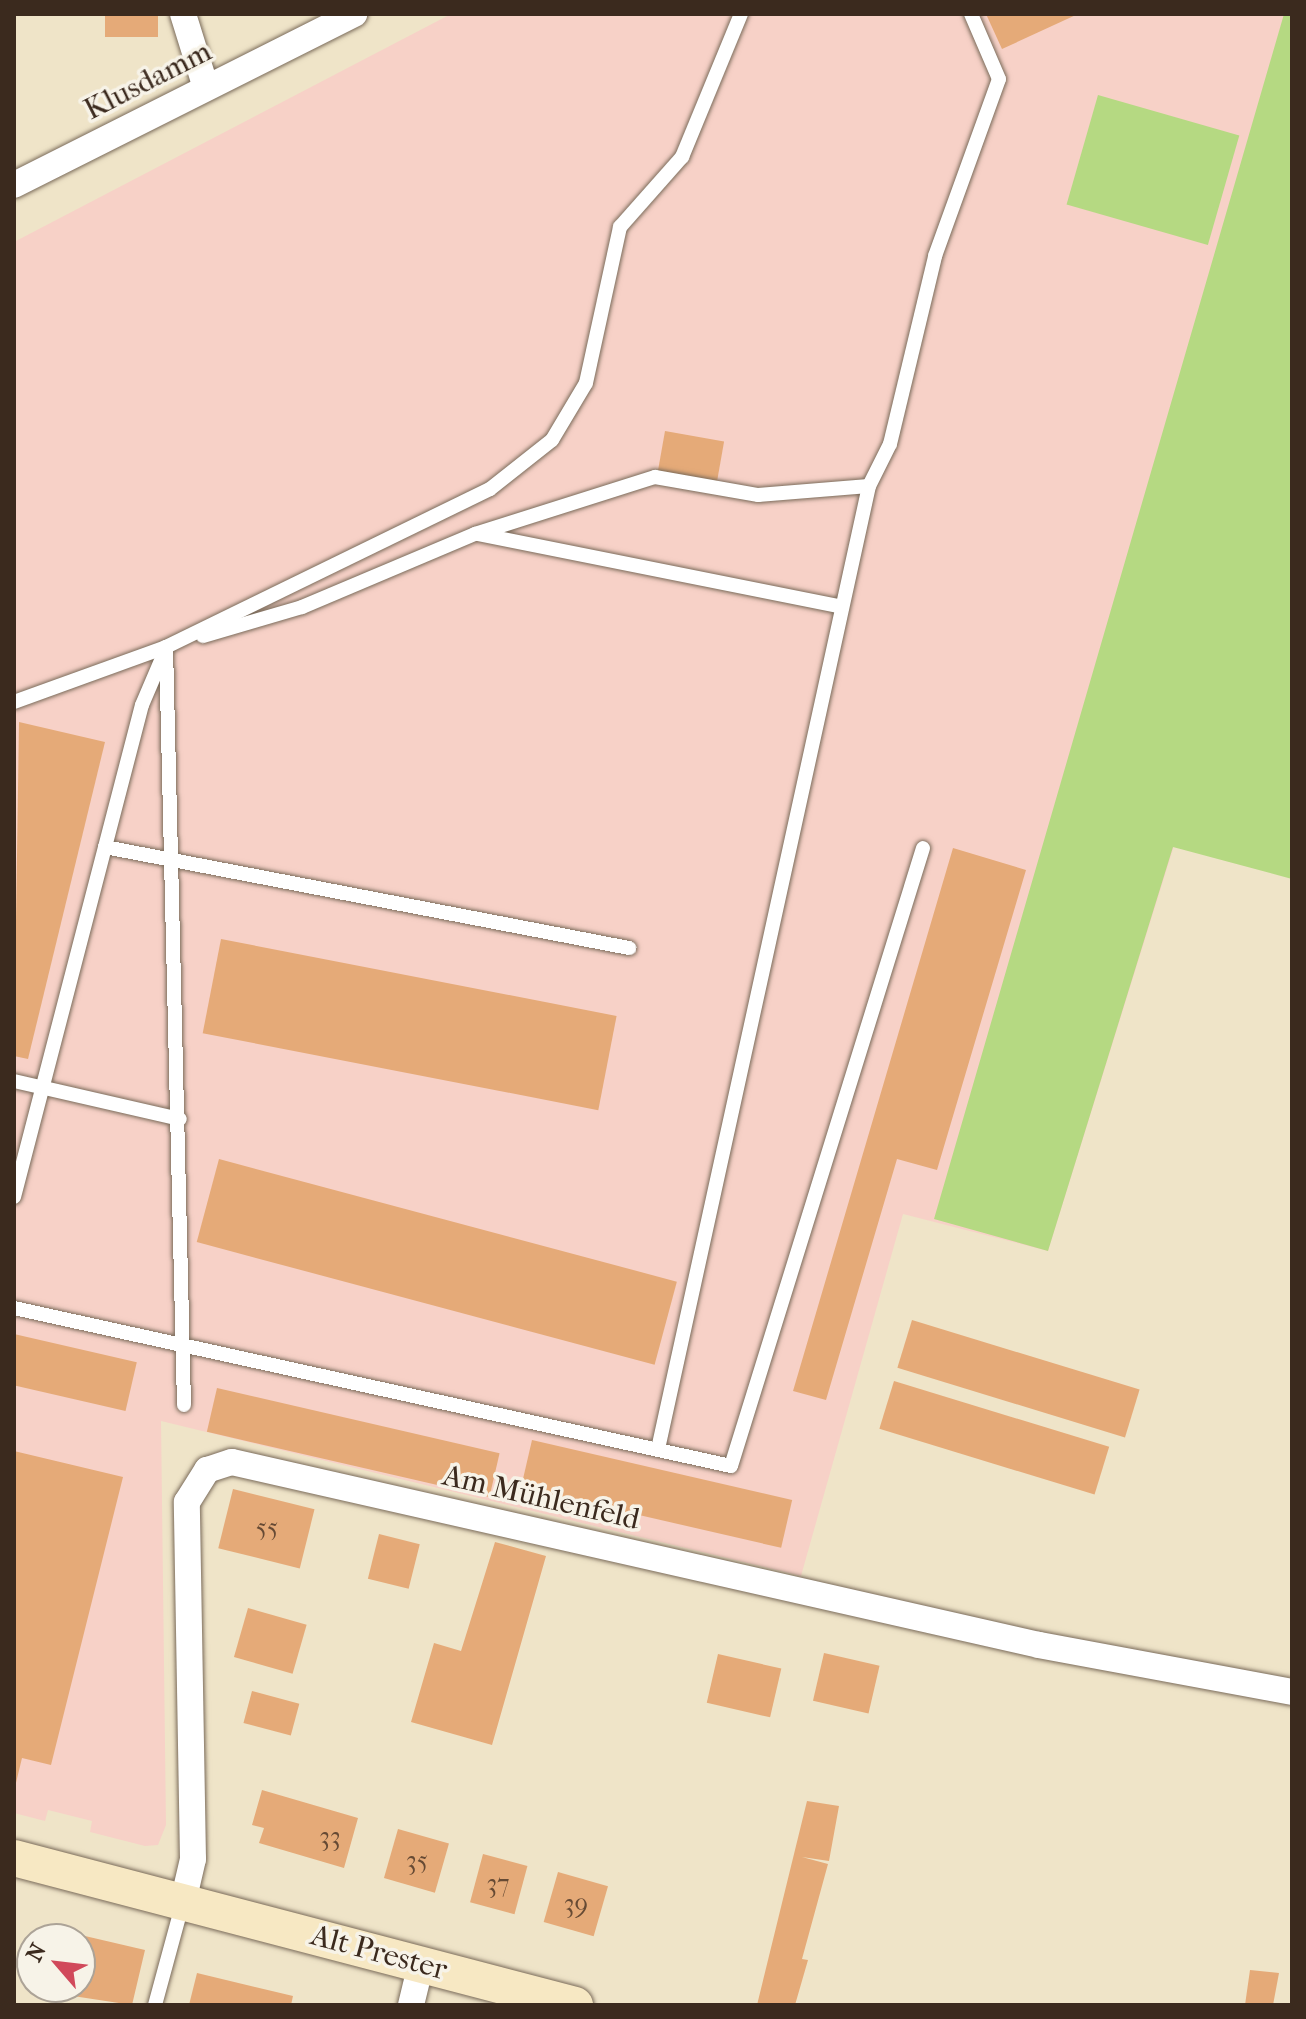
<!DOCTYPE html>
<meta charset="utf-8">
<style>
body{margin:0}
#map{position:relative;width:1306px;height:2019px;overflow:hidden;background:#efe4c8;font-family:"IM FELL French Canon",serif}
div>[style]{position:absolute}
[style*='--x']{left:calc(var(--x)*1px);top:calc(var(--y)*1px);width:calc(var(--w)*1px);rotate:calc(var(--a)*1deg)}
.built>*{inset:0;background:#f7d1c7}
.green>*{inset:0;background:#b5d982;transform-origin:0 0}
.building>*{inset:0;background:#e5aa78;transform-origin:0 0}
.roads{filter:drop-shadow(0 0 2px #7a6b5a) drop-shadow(0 0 2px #7a6b5a)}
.lane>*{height:14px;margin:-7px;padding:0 7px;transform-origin:7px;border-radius:7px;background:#fff}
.street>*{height:26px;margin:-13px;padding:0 13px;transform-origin:13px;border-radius:13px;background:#fff}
.secondary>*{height:36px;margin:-18px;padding:0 18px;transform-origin:18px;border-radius:18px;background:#f7e8c3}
span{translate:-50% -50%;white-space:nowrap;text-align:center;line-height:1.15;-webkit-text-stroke:7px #f7f3e8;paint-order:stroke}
.number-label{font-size:26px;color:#664a34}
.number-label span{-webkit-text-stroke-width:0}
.street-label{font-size:30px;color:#3b2a1e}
.frame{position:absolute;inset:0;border:16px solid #3b2a1e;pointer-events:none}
.north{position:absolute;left:16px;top:1923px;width:80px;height:80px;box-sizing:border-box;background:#f7f3e8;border:2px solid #aca397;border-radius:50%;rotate:298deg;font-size:22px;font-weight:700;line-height:32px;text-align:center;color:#3b2a1e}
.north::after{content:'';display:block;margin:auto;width:28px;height:36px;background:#d1495b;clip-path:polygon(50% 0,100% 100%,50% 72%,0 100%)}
</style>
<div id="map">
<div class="built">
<i style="clip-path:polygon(451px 14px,1292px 14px,1174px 846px,1048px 1251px,903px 1214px,801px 1576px,161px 1421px,166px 1825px,158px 1845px,145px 1846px,90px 1832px,92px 1821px,48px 1810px,45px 1821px,14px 1813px,14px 242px)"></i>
</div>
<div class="green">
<i style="clip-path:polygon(1284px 14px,1292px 14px,1292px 879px,1173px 847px,1048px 1251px,934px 1219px)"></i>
<i style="left:1098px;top:95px;width:147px;height:114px;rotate:16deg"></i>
</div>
<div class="building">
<i style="left:105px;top:14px;width:53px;height:23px"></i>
<i style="clip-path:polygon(986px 14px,1078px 14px,1002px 49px)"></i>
<i style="left:665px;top:431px;width:60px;height:42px;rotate:10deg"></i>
<i style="clip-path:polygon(19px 722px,105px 742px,28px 1059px,14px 1056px)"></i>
<i style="clip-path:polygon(953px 848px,1026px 870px,937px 1170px,897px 1159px,826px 1400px,793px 1391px)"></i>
<i style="left:221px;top:939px;width:403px;height:96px;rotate:11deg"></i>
<i style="left:219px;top:1159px;width:474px;height:86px;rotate:15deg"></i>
<i style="left:912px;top:1320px;width:238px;height:50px;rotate:17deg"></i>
<i style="left:14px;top:1334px;width:126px;height:50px;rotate:13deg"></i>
<i style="left:894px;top:1381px;width:225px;height:50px;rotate:17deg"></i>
<i style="left:217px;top:1388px;width:290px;height:45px;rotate:13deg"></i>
<i style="left:532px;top:1440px;width:267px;height:49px;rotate:13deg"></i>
<i style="clip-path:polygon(14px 1451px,123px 1477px,51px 1765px,22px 1758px,15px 1787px)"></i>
<i style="left:233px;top:1489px;width:84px;height:61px;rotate:14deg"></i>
<i style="left:379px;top:1534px;width:42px;height:46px;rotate:14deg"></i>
<i style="clip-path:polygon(495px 1542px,546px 1556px,492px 1745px,411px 1722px,434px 1643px,461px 1651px)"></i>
<i style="left:248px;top:1608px;width:61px;height:51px;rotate:16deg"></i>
<i style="left:824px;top:1653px;width:57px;height:49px;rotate:13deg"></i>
<i style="left:718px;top:1654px;width:65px;height:50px;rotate:13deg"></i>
<i style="left:252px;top:1691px;width:49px;height:33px;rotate:15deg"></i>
<i style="clip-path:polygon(262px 1790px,358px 1818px,344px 1868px,259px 1843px,264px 1828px,252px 1825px)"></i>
<i style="clip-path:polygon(807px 1801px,839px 1806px,829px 1861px,802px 1857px,828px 1864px,802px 1959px,808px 1960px,795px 2005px,757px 2005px)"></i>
<i style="left:398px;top:1829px;width:53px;height:51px;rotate:16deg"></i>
<i style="left:483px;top:1854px;width:46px;height:50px;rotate:15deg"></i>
<i style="left:558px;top:1872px;width:52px;height:52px;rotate:16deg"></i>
<i style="clip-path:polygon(55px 1929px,145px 1950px,132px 2005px,40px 1991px,80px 1987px,80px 1939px,52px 1939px)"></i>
<i style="clip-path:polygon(1250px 1970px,1279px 1973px,1273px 2005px,1245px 2005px)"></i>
<i style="clip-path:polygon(197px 1973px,293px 1996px,291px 2005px,189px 2005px)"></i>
</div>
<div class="roads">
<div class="lane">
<i style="--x:478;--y:534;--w:371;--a:11.3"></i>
<i style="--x:203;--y:636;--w:103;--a:-16.3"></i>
<i style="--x:302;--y:607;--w:188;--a:-22.9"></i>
<i style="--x:475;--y:534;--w:189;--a:-17.6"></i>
<i style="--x:655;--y:477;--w:105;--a:9.9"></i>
<i style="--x:758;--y:495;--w:111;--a:-4.6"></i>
<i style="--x:166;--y:647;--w:758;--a:88.64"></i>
<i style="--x:14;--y:702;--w:162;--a:-19.9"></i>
<i style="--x:166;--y:647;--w:360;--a:-26"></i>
<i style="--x:490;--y:489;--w:79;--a:-38.3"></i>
<i style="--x:552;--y:440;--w:66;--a:-59.2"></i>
<i style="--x:586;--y:383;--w:160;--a:-77.7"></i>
<i style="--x:620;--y:227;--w:94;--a:-48.5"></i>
<i style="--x:682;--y:157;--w:155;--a:-67.6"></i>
<i style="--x:105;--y:847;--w:534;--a:10.91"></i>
<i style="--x:14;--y:1081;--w:170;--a:12.9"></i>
<i style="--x:14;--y:1197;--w:508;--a:-75.42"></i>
<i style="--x:142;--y:705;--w:59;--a:-66.9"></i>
<i style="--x:14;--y:1308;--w:734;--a:12.43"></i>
<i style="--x:731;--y:1466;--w:647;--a:-72.74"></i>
<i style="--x:658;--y:1449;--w:986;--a:-77.64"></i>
<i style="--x:869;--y:486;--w:47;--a:-63.4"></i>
<i style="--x:890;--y:444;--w:193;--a:-76.5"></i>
<i style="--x:935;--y:256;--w:188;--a:-70.1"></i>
<i style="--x:999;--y:79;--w:71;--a:-113.3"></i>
<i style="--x:155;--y:2005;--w:107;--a:-74.8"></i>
</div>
<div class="street">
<i style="--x:183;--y:14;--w:77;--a:72.7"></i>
<i style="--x:14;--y:185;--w:381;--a:-26.7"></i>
<i style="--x:183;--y:1902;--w:44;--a:-76.9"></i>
<i style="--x:193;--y:1859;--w:357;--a:-91"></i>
<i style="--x:187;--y:1502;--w:38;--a:-58"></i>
<i style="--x:207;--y:1470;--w:26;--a:-18"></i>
<i style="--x:232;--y:1462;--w:827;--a:12.78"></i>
<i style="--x:1039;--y:1645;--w:257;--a:10.5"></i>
<i style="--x:411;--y:2005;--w:42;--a:-76.3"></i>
</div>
<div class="secondary">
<i style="--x:14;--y:1858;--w:580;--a:14.68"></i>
</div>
</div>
<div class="number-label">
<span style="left:267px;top:1528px">55</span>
<span style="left:330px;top:1837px">33</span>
<span style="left:417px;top:1861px">35</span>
<span style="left:498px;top:1884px">37</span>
<span style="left:576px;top:1904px">39</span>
</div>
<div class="street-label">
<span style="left:148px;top:81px;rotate:-27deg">Klusdamm</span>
<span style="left:541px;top:1498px;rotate:13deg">Am Mühlenfeld</span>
<span style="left:379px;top:1953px;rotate:15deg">Alt Prester</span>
</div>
<div class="frame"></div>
<div class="north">N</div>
</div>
